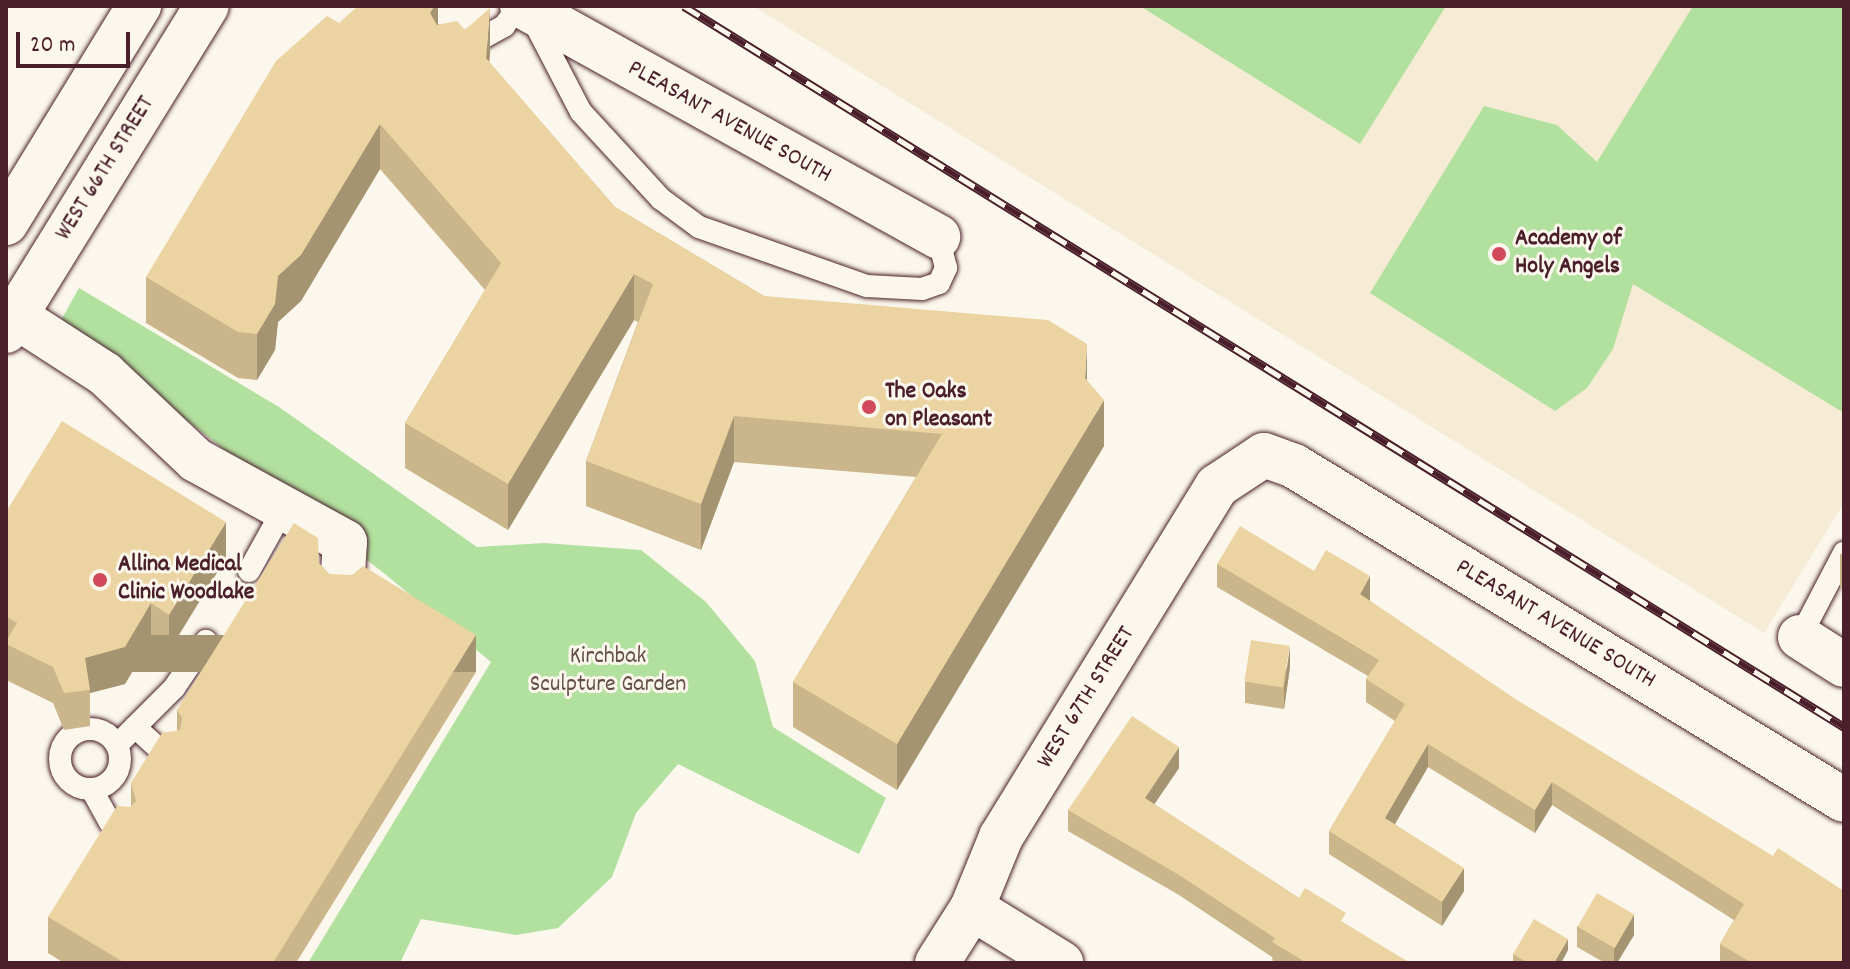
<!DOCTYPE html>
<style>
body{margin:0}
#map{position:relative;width:1850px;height:969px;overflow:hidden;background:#fbf7ec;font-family:Dekko,sans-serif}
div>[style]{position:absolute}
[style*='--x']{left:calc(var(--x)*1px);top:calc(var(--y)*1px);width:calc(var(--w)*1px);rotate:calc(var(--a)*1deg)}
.built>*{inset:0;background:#f6ecd6}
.green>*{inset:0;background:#b2e09f}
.roads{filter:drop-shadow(0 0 2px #4a1f2b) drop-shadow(0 0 2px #4a1f2b)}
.lane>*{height:22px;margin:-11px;padding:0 11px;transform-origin:11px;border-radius:11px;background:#fbf7ec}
.lane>.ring{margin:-11px;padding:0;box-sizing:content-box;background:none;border:22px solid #fbf7ec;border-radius:50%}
.street>*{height:44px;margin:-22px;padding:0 22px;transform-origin:22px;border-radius:22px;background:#fbf7ec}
.secondary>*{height:44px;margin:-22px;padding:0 22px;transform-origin:22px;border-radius:22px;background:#fbf7ec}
.rail>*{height:9px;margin-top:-4.5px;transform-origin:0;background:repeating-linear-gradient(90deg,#fbf7ec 0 18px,#4a1f2b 0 36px);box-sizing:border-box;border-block:2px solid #4a1f2b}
.wall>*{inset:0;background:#cbb58b;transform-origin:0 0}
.shaded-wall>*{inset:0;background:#a59471;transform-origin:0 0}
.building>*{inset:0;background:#ecd3a2;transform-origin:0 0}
.dots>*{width:22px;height:22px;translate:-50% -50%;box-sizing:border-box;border:4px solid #fbf7ec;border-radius:50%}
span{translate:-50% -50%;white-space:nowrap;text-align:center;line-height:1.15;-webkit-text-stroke:6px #fbf7ec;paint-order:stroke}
.street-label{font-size:24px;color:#4a1f2b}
.poi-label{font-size:24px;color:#4a1f2b;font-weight:700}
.left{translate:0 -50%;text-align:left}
.park-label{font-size:24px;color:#644f48}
.frame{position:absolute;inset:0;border:8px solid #4a1f2b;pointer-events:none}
.scale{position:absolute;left:16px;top:32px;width:114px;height:36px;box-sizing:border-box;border:4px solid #4a1f2b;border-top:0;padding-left:10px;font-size:24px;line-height:28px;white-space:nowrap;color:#4a1f2b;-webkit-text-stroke:6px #fbf7ec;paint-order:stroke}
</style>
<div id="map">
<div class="built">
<i style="clip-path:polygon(753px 6px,1844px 6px,1844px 503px,1764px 633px)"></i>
</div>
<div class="green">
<i style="clip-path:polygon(1140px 6px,1446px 6px,1360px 144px)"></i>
<i style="clip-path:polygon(1693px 6px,1844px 6px,1844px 413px,1633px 284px,1613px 349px,1587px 388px,1555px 411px,1370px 293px,1484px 106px,1557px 125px,1597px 162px)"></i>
<i style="clip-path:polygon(79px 288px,279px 407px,477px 547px,544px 543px,641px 550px,706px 602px,755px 661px,773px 727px,886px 798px,859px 854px,678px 764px,636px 813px,612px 877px,558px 928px,516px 935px,421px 919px,400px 963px,308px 963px,491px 662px,385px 574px,60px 322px)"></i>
</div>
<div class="roads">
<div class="lane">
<i style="--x:532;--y:18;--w:106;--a:62.5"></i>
<i style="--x:581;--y:112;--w:118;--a:47.4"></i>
<i style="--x:661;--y:199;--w:47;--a:36.4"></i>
<i style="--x:699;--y:227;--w:178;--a:19.4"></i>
<i style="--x:867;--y:286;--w:55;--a:3.1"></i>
<i style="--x:922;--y:289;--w:18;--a:-19"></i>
<i style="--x:939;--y:283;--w:17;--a:-65"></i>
<i style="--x:946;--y:268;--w:32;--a:-104"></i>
<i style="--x:464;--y:48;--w:46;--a:-28.8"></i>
<i style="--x:504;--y:26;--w:25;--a:-53"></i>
<i style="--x:249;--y:571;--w:70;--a:-60.9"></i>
<i style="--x:1800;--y:637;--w:95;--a:-62.4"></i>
<i style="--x:135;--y:727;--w:46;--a:42.4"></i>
<i class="ring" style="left:60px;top:729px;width:38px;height:38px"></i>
<i style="--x:117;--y:745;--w:81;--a:-45"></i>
<i style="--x:174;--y:688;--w:57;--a:-55.8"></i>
<i style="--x:92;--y:790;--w:37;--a:61"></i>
<i style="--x:110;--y:822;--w:17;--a:33"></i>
</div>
<div class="street">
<i style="--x:522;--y:6;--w:476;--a:29"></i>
<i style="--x:6;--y:310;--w:118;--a:32.9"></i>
<i style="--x:105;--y:374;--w:125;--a:43.4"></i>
<i style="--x:196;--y:460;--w:170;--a:28.8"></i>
<i style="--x:345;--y:542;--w:47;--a:93.7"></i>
<i style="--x:1800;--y:637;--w:52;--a:32.5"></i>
<i style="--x:972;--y:908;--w:105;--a:31.7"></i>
<i style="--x:937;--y:963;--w:65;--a:-57.5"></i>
<i style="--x:972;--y:908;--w:77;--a:-67.8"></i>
<i style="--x:1001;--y:837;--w:412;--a:-58.4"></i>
<i style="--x:1217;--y:486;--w:56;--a:-33.4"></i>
<i style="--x:1264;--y:455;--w:32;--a:20"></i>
<i style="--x:1294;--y:466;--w:643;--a:31.27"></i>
</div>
<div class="secondary">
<i style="--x:6;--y:223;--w:255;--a:-58.5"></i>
<i style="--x:6;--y:331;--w:382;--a:-58.3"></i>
</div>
</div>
<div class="rail">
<i style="--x:684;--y:6;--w:1366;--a:31.86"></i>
</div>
<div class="wall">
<i style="clip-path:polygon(438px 6px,438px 24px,465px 30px,490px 53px,489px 62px,615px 207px,764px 296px,1087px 381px,1104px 446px,897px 790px,793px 727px,793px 682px,916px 477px,734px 462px,701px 550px,586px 506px,586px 461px,638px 322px,634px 320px,508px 530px,405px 468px,405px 423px,485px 290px,380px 169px,301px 301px,278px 322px,275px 350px,257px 380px,238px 378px,146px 323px,146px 277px)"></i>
<i style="clip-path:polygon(6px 512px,226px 558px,169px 651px,151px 640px,125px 684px,90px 693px,90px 726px,64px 730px,53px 703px,6px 680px)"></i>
<i style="left:1844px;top:554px;width:34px;height:4px;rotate:90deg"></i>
<i style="clip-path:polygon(319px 563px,329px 574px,476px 672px,296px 963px,64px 963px,48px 953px,48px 917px,131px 806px,131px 783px,177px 731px,177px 710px)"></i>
<i style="clip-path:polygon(1217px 564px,1314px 571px,1370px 600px,1370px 601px,1844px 963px,1720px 963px,1720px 944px,1734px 920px,1552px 805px,1535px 833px,1428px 767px,1395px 824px,1464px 891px,1442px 926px,1329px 854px,1329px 831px,1395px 721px,1366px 702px,1366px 679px,1368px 676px,1217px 587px)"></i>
<i style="clip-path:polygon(1290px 667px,1284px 709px,1245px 703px,1245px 682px)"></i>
<i style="clip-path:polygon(1179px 768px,1154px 804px,1299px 898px,1410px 963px,1273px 963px,1272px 957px,1179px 895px,1068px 831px,1068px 810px)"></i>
<i style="clip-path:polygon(1577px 926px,1634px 935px,1617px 963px,1605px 963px,1577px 947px)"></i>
<i style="clip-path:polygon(1568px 950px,1561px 963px,1513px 963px,1513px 954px)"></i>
</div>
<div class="shaded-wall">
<i style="clip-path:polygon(434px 6px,438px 6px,438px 45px,430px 13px)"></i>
<i style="clip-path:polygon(490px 8px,490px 53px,486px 103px,486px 58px)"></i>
<i style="clip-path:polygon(380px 124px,380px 169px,301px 301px,278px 322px,275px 350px,257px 380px,257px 334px,278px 276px)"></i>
<i style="clip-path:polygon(634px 274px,634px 320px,508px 530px,508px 484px)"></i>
<i style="clip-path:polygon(1087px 344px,1087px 390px,1085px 378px)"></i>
<i style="clip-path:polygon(1104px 400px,1104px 446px,897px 790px,897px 744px)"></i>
<i style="clip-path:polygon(734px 416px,734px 462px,701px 550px,701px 504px)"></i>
<i style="clip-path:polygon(226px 522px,226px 558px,169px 651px,169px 615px)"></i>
<i style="clip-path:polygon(1370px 576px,1370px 600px,1360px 618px,1360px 594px)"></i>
<i style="clip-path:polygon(151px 603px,151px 640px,125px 684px,90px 693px,85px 658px)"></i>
<i style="left:476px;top:635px;width:37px;height:386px;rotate:90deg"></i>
<i style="clip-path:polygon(1290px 646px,1290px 667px,1284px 709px,1284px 688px)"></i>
<i style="clip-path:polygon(1428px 744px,1428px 767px,1385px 841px,1385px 818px)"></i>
<i style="clip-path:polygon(1179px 747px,1179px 768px,1145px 818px,1145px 798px)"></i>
<i style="clip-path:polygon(1552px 782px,1552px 805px,1535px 833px,1535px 810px)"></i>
<i style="clip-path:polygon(1464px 868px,1464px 891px,1442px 926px,1442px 902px)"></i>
<i style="clip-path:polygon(1634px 914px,1634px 935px,1617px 963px,1614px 963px,1614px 948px)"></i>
<i style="clip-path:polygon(1568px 939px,1568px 950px,1561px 963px,1554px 963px)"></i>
</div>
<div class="building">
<i style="clip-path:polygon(358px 6px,434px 6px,430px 13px,437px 25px,457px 21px,465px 30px,490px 8px,486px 58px,615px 207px,764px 296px,1048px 320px,1087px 344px,1085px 378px,1104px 400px,897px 744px,793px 682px,942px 434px,734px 416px,701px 504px,586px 461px,653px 284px,634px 274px,508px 484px,405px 423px,501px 263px,380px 124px,301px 255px,278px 276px,275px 304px,257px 334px,238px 332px,146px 277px,276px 61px,327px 16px,339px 23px)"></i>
<i style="clip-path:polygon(62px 421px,226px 522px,169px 615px,151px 603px,125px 647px,85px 658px,90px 690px,64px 693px,53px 667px,6px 644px,6px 641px,17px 623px,6px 616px,6px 512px)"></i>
<i style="clip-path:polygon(294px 523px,318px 538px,319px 563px,329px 574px,352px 575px,363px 566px,476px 635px,273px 963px,125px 963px,48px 917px,117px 806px,130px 807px,136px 801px,131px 783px,162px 733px,180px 730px,182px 718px,177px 710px)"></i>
<i style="clip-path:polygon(1240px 526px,1314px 571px,1326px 550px,1370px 576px,1360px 594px,1517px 700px,1773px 856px,1778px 848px,1844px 891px,1844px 963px,1752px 963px,1720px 944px,1744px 904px,1552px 782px,1535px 810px,1428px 744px,1385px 818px,1464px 868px,1442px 902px,1329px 831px,1405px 704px,1366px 679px,1379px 660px,1217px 564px)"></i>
<i style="left:1251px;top:640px;width:39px;height:42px;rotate:9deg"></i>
<i style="clip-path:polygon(1132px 716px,1179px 747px,1145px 798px,1299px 898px,1305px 888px,1346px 913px,1341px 921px,1410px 963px,1307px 963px,1272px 942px,1275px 938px,1179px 875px,1068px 810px)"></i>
<i style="left:1597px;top:893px;width:43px;height:39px;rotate:30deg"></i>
<i style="clip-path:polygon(1534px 919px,1568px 939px,1554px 963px,1528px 963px,1513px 954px)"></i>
</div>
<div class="dots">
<i style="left:1499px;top:254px;background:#d1495b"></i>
<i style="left:869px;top:407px;background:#d1495b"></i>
<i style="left:100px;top:580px;background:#d1495b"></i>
</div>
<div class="street-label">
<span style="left:729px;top:123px;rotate:29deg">PLEASANT AVENUE SOUTH</span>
<span style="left:106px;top:169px;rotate:-58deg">WEST 66TH STREET</span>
<span style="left:1555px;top:625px;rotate:31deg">PLEASANT AVENUE SOUTH</span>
<span style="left:1087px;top:698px;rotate:-58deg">WEST 67TH STREET</span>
</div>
<div class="poi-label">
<span class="left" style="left:1515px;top:254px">Academy of<br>Holy Angels</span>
<span class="left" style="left:885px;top:407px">The Oaks<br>on Pleasant</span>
<span class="left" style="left:118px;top:580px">Allina Medical<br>Clinic Woodlake</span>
</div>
<div class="park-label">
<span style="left:608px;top:672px">Kirchbak<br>Sculpture Garden</span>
</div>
<div class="frame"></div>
<div class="scale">20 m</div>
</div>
